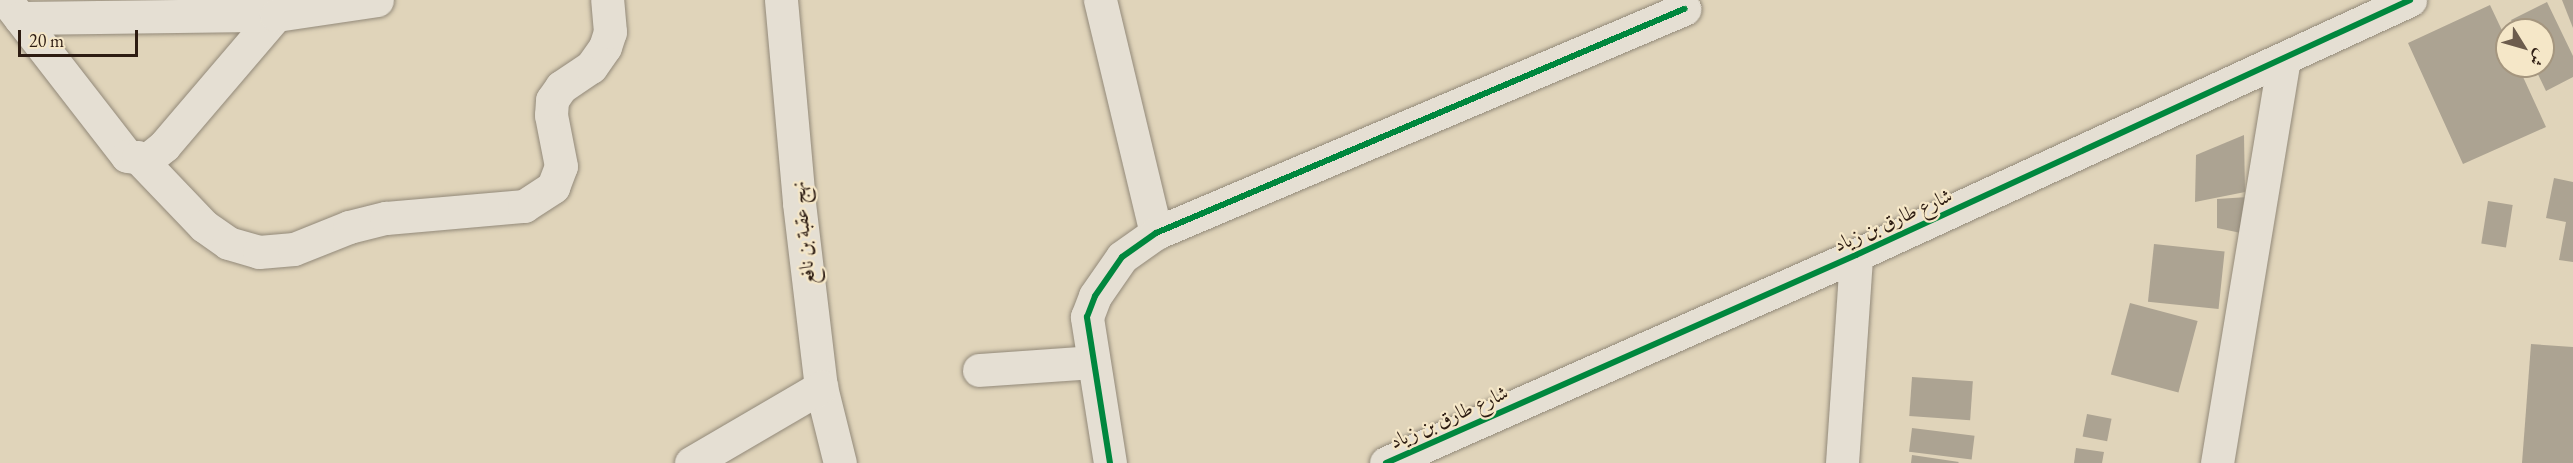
<!DOCTYPE html>
<meta charset="utf-8">
<style>
body{margin:0}
#map{position:relative;width:2573px;height:463px;overflow:hidden;background:#e0d4ba;font-family:"EB Garamond",Amiri,serif}
div>[style]{position:absolute}
[style*='--x']{left:calc(var(--x)*1px);top:calc(var(--y)*1px);width:calc(var(--w)*1px);rotate:calc(var(--a)*1deg)}
.building>*{inset:0;background:#aca392;transform-origin:0 0}
.roads{filter:drop-shadow(0 0 2px #928979) drop-shadow(0 0 2px #928979)}
.street>*{height:33px;margin:-16.5px;padding:0 16.5px;transform-origin:16.5px;border-radius:16.5px;background:#e5dfd3}
.cycleway>*{height:6px;margin:-3px;padding:0 3px;transform-origin:3px;border-radius:3px;background:#00873e}
span{translate:-50% -50%;white-space:nowrap;text-align:center;line-height:1.15;-webkit-text-stroke:4.5px #f5e7c8;paint-order:stroke}
.street-label{font-size:20px;color:#2d1c12}
.north{position:absolute;left:2495px;top:18px;width:60px;height:60px;box-sizing:border-box;background:#f5e7c8;border:2px solid #a5967f;border-radius:50%;rotate:127deg;font-size:16px;font-weight:700;line-height:24px;text-align:center;color:#2d1c12}
.north::after{content:'';display:block;margin:auto;width:21px;height:27px;background:#6c5c4d;clip-path:polygon(50% 0,100% 100%,50% 72%,0 100%)}
.scale{position:absolute;left:18px;top:30px;width:120px;height:27px;box-sizing:border-box;border:3px solid #2d1c12;border-top:0;padding-left:8px;font-size:18px;line-height:21px;white-space:nowrap;color:#2d1c12;-webkit-text-stroke:4px #f5e7c8;paint-order:stroke}
</style>
<div id="map">
<div class="building">
<i style="clip-path:polygon(2562px 0,2573px 0,2573px 28px)"></i>
<i style="clip-path:polygon(2547px 2px,2573px 56px,2573px 77px,2546px 91px,2534px 66px,2543px 66px,2543px 30px,2516px 30px,2511px 20px)"></i>
<i style="clip-path:polygon(2490px 5px,2507px 41px,2507px 66px,2518px 66px,2546px 127px,2463px 164px,2408px 43px)"></i>
<i style="clip-path:polygon(2244px 135px,2245px 192px,2195px 202px,2196px 155px)"></i>
<i style="clip-path:polygon(2554px 178px,2573px 182px,2573px 262px,2559px 260px,2566px 222px,2546px 218px)"></i>
<i style="clip-path:polygon(2248px 197px,2241px 233px,2217px 228px,2217px 199px)"></i>
<i style="left:2488px;top:201px;width:25px;height:43px;rotate:9deg"></i>
<i style="left:2154px;top:244px;width:71px;height:58px;rotate:6deg"></i>
<i style="left:2130px;top:303px;width:70px;height:74px;rotate:15deg"></i>
<i style="clip-path:polygon(2531px 344px,2573px 347px,2573px 463px,2522px 463px)"></i>
<i style="left:1912px;top:377px;width:61px;height:39px;rotate:4deg"></i>
<i style="left:2087px;top:414px;width:25px;height:23px;rotate:11deg"></i>
<i style="left:1912px;top:428px;width:63px;height:24px;rotate:7deg"></i>
<i style="clip-path:polygon(2076px 448px,2104px 452px,2102px 463px,2074px 463px)"></i>
<i style="clip-path:polygon(1912px 455px,1959px 462px,1958px 463px,1911px 463px)"></i>
</div>
<div class="roads">
<div class="street">
<i style="--x:6;--y:0;--w:197;--a:52.2"></i>
<i style="--x:127;--y:156;--w:21;--a:8"></i>
<i style="--x:148;--y:159;--w:21;--a:-39"></i>
<i style="--x:164;--y:146;--w:172;--a:-49.5"></i>
<i style="--x:276;--y:15;--w:16;--a:-72"></i>
<i style="--x:781;--y:0;--w:204;--a:84.9"></i>
<i style="--x:799;--y:203;--w:185;--a:83.2"></i>
<i style="--x:821;--y:387;--w:78;--a:76"></i>
<i style="--x:1100;--y:0;--w:240;--a:76.5"></i>
<i style="--x:20;--y:18;--w:256;--a:-0.7"></i>
<i style="--x:276;--y:15;--w:102;--a:-8.4"></i>
<i style="--x:138;--y:157;--w:95;--a:46.3"></i>
<i style="--x:204;--y:226;--w:29;--a:35"></i>
<i style="--x:228;--y:243;--w:32;--a:16"></i>
<i style="--x:259;--y:252;--w:35;--a:-5"></i>
<i style="--x:294;--y:249;--w:59;--a:-21.8"></i>
<i style="--x:349;--y:227;--w:38;--a:-14"></i>
<i style="--x:386;--y:218;--w:139;--a:-5"></i>
<i style="--x:524;--y:206;--w:35;--a:-33"></i>
<i style="--x:553;--y:187;--w:22;--a:-69"></i>
<i style="--x:561;--y:166;--w:52;--a:-101.1"></i>
<i style="--x:551;--y:115;--w:15;--a:-86"></i>
<i style="--x:552;--y:100;--w:16;--a:-55"></i>
<i style="--x:561;--y:87;--w:36;--a:-34"></i>
<i style="--x:591;--y:67;--w:24;--a:-55"></i>
<i style="--x:605;--y:47;--w:16;--a:-72"></i>
<i style="--x:610;--y:32;--w:32;--a:-95"></i>
<i style="--x:979;--y:370;--w:113;--a:-4"></i>
<i style="--x:691;--y:463;--w:151;--a:-30.3"></i>
<i style="--x:1110;--y:463;--w:148;--a:-99"></i>
<i style="--x:1087;--y:317;--w:22;--a:-69"></i>
<i style="--x:1095;--y:296;--w:47;--a:-55.3"></i>
<i style="--x:1122;--y:257;--w:42;--a:-35.2"></i>
<i style="--x:1156;--y:233;--w:574;--a:-22.99"></i>
<i style="--x:1386;--y:463;--w:514;--a:-23.87"></i>
<i style="--x:1856;--y:255;--w:610;--a:-24.72"></i>
<i style="--x:1842;--y:463;--w:208;--a:-86.1"></i>
<i style="--x:2217;--y:463;--w:409;--a:-80.6"></i>
</div>
</div>
<div class="cycleway">
<i style="--x:1110;--y:463;--w:148;--a:-99"></i>
<i style="--x:1087;--y:317;--w:22;--a:-69"></i>
<i style="--x:1095;--y:296;--w:47;--a:-55.3"></i>
<i style="--x:1122;--y:257;--w:42;--a:-35.2"></i>
<i style="--x:1156;--y:233;--w:574;--a:-22.99"></i>
<i style="--x:1386;--y:463;--w:514;--a:-23.87"></i>
<i style="--x:1856;--y:255;--w:610;--a:-24.72"></i>
</div>
<div class="street-label">
<span style="left:1893px;top:220px;rotate:-24deg">شارع طارق بن زياد</span>
<span style="left:803px;top:233px;rotate:-96deg">نهج عقبة بن نافع</span>
<span style="left:1449px;top:417px;rotate:-24deg">شارع طارق بن زياد</span>
</div>
<div class="north">ش</div>
<div class="scale">20 m</div>
</div>
